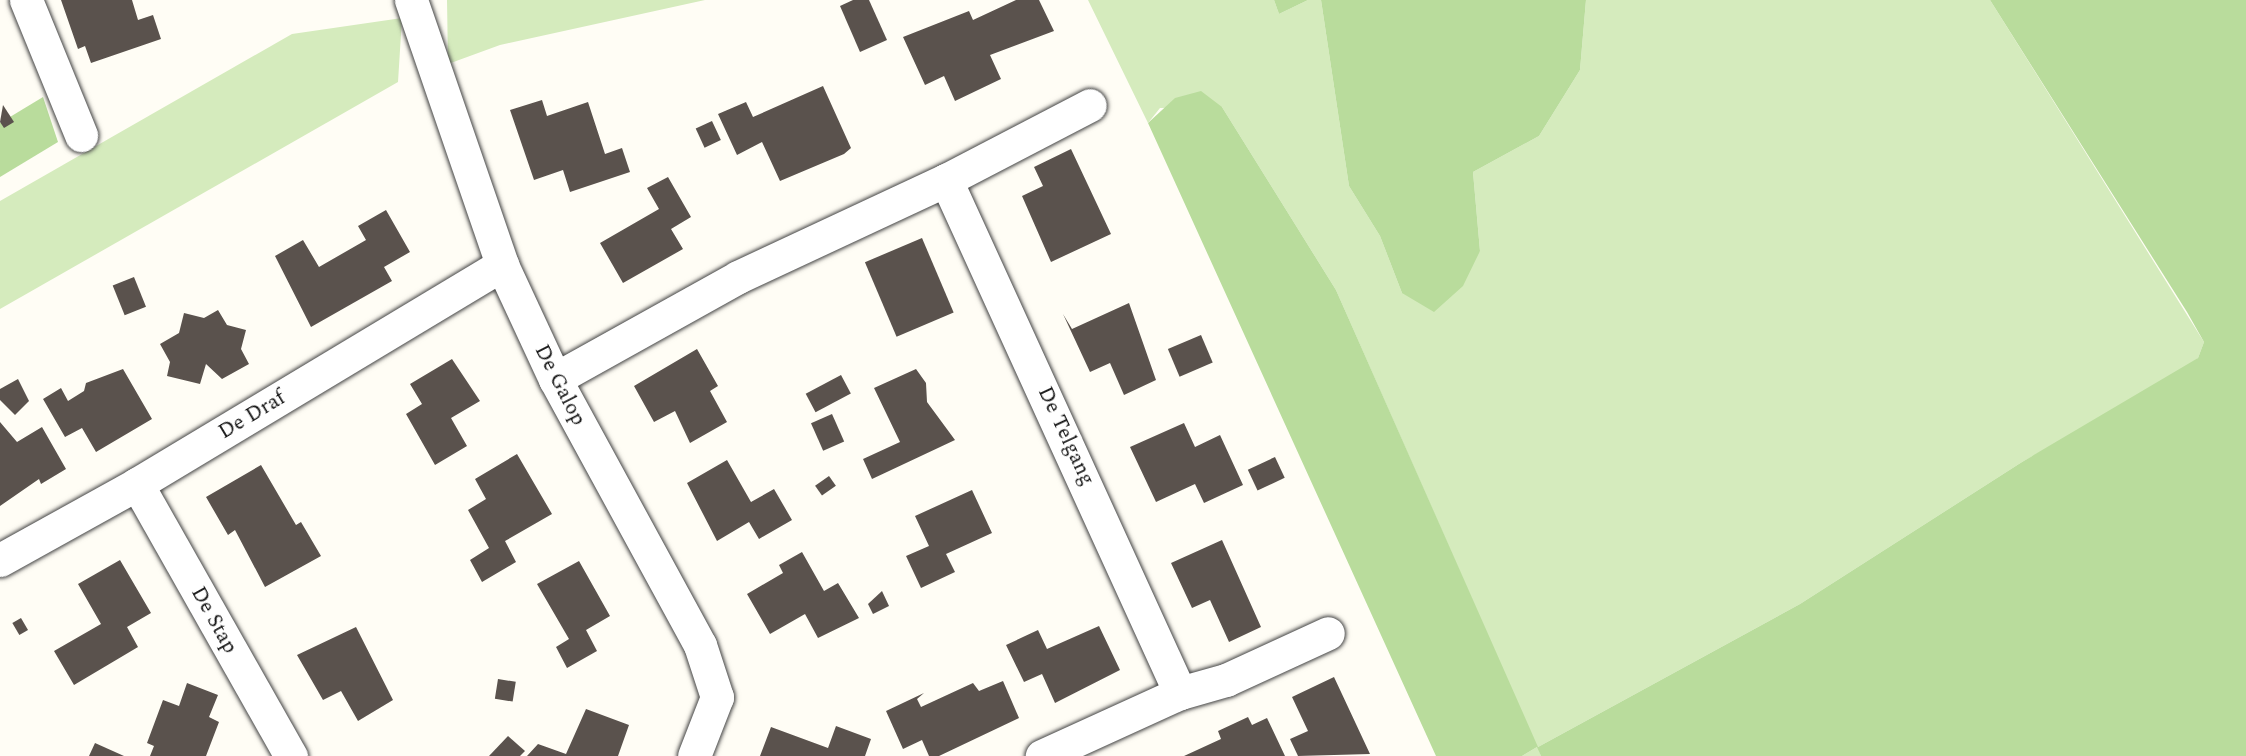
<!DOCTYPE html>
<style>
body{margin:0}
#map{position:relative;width:2246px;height:756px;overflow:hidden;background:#fffdf5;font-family:Spectral,serif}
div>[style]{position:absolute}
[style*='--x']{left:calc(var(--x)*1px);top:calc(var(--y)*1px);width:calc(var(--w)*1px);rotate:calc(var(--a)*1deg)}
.green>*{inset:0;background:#d5ebbd}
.forest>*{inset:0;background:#b9dc9c}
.building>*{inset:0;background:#5a524d;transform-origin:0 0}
.roads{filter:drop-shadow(0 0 2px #444) drop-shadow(0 0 2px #444)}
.street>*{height:33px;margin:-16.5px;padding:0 16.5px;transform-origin:16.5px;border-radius:16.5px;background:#fff}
span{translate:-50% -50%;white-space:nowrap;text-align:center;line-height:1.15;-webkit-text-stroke:6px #fff;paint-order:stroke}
.street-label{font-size:21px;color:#111}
</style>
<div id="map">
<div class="green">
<i style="clip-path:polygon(447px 0,705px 0,500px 45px,448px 64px)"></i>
<i style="clip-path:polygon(1088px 0,1274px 0,1279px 14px,1308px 0,1321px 0,1349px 186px,1380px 236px,1402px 293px,1480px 251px,1473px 172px,1539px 136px,1580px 70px,1586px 0,1990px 0,2204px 342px,2198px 358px,2182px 372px,2022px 462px,1800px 604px,1538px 747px,1541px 756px,1522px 756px,1537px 747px,1336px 290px,1222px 107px,1160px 108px,1148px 123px)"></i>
<i style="clip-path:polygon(402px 18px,398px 82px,0 309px,0 201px,292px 34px)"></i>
</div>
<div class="forest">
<i style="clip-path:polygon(1274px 0,1308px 0,1279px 14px)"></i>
<i style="clip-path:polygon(1321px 0,1586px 0,1580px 70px,1539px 136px,1473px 172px,1480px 251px,1463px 286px,1434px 312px,1402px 293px,1380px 236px,1349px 186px)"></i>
<i style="clip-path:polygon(1990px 0,2246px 0,2246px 756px,1541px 756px,1537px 747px,1522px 756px,1436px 756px,1148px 123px,1175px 98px,1201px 91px,1222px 107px,1336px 290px,1538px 747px,1800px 604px,2022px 462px,2198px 358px,2204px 342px,2187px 312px)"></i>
<i style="clip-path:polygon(43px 97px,58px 142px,0 177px,0 123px)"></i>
</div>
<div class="building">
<i style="clip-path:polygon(61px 0,132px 0,138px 20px,153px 15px,161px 39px,91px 63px,85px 46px,78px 49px)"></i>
<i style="clip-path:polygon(853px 0,869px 0,887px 40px,860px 52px,840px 6px)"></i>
<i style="clip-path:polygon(1016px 0,1039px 0,1054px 31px,990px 55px,1001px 79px,955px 101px,944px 76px,925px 85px,903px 37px,969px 11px,973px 20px)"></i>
<i style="clip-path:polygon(823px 86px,851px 148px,844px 154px,780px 181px,762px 142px,737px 155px,718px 114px,746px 102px,753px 117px)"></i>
<i style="clip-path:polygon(542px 100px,547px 116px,588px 102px,605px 154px,622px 148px,630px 172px,570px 192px,563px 170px,534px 180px,510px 110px)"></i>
<i style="clip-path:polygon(3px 105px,14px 122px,4px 128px,0 122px)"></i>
<i style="left:712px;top:121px;width:21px;height:18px;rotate:65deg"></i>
<i style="clip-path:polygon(1071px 149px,1111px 234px,1051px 262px,1022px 196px,1043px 186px,1034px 167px)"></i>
<i style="clip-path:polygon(668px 177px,691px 217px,671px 229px,683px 249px,623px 283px,600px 243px,659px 209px,647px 188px)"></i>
<i style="clip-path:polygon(386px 210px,410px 252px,384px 267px,392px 281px,311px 327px,275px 256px,303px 240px,319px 267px,366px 240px,358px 226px)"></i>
<i style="left:922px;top:238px;width:81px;height:62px;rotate:67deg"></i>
<i style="left:134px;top:277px;width:32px;height:23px;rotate:68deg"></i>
<i style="clip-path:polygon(1129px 303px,1156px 380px,1124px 395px,1110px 363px,1090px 372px,1063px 314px,1072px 329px)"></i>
<i style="clip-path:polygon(218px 310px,227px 325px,246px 330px,241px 349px,249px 364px,222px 379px,206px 364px,200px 384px,167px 376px,170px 362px,160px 344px,179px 333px,184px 313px,204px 318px)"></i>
<i style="left:1201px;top:335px;width:30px;height:36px;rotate:67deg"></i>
<i style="clip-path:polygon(697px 349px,718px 386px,710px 391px,727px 422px,690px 443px,675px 411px,654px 422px,634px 386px)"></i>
<i style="clip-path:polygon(452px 359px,480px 401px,451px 418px,467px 446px,435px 465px,406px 414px,422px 404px,410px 384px)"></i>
<i style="clip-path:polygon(123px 369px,152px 419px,96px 452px,82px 428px,65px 437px,43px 399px,61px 388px,68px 401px,84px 391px,86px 383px)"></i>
<i style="clip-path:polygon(916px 369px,926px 383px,927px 402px,955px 440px,872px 479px,863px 459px,900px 442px,874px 388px)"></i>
<i style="left:841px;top:375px;width:21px;height:40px;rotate:62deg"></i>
<i style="clip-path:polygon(18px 379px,29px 401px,15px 415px,0 400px,0 389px)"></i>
<i style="left:832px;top:414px;width:30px;height:23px;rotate:66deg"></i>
<i style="clip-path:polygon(0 422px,17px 442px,42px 427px,66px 469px,41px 484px,39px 479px,0 506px)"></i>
<i style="clip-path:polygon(1184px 423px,1195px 447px,1220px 435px,1243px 485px,1204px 503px,1195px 484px,1156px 502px,1130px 447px)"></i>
<i style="clip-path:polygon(517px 454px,552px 514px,505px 541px,516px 562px,482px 582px,470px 560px,489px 548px,468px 510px,486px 499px,475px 479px)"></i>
<i style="left:1275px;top:457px;width:23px;height:30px;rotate:65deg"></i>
<i style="clip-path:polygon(727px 460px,751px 502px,774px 489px,792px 520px,759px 539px,749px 522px,717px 541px,687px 483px)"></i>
<i style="clip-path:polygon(261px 465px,296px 525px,301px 522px,321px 556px,265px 587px,235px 530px,228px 535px,206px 497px)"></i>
<i style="left:829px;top:476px;width:12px;height:17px;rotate:55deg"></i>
<i style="clip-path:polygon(972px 490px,992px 533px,946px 554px,955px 572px,921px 588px,906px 556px,929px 546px,915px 516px)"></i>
<i style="clip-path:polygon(1222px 540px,1261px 627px,1229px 642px,1210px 600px,1192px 608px,1171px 563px)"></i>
<i style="clip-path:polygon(802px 552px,824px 591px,838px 583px,859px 618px,818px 638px,805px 614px,770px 634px,747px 594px,783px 573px,779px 565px)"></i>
<i style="clip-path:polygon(120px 560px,151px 613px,127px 627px,138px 647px,74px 685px,54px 651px,101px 624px,78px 584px)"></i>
<i style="clip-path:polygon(579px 561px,610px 616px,586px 630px,597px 651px,567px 668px,556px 647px,569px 639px,537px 584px)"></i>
<i style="clip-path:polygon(882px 591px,889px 606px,873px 614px,868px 604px)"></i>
<i style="left:21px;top:618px;width:14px;height:10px;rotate:60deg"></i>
<i style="clip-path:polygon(1099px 626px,1120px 670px,1055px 703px,1042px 674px,1024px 682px,1006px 645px,1038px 630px,1047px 649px)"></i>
<i style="clip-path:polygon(356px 627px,393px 700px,358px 721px,341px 691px,323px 700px,297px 655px)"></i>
<i style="clip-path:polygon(1334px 677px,1370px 754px,1298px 756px,1290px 739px,1308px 731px,1292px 697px)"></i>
<i style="left:498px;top:679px;width:18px;height:20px;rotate:9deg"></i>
<i style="clip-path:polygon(1003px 681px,1019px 718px,939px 756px,929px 756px,922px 740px,903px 749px,886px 711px,924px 693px,917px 699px,921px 707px,973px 683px,979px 691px)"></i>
<i style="clip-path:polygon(187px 683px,218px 695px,209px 717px,219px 722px,206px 756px,150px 756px,154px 746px,147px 743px,163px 700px,179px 706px)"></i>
<i style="clip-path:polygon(586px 709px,629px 725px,618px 756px,527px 756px,538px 744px,566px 754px)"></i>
<i style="clip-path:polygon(1248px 717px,1252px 725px,1267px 718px,1285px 756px,1184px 756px,1221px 739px,1218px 731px)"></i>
<i style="clip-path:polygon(836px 726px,871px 739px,865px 756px,760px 756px,771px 727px,828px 748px)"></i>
<i style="clip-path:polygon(508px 736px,525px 751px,520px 756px,489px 756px)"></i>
<i style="clip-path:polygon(95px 743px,124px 756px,89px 756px)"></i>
</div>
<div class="roads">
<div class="street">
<i style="--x:26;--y:0;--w:146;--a:67.8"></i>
<i style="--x:411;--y:0;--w:280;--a:71"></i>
<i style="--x:502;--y:265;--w:126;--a:65.1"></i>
<i style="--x:555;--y:379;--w:303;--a:61.4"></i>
<i style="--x:700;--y:645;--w:55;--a:71.9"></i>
<i style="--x:717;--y:697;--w:63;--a:111.3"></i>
<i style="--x:946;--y:180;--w:162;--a:-27.5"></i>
<i style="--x:555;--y:379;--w:210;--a:-29.1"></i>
<i style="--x:738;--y:277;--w:230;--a:-25"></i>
<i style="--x:946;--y:180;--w:564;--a:65.48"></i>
<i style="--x:1180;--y:693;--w:152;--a:155.5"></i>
<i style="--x:137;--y:484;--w:313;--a:60.5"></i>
<i style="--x:0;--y:560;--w:157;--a:-29"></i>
<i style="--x:137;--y:484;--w:426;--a:-31"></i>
<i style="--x:1180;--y:693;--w:48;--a:-15.8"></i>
<i style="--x:1226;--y:680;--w:112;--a:-24.7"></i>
</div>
</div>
<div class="street-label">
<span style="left:560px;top:385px;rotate:63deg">De Galop</span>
<span style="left:252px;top:415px;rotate:-31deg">De Draf</span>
<span style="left:1066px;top:436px;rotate:65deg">De Telgang</span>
<span style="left:214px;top:620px;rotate:61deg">De Stap</span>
</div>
</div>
